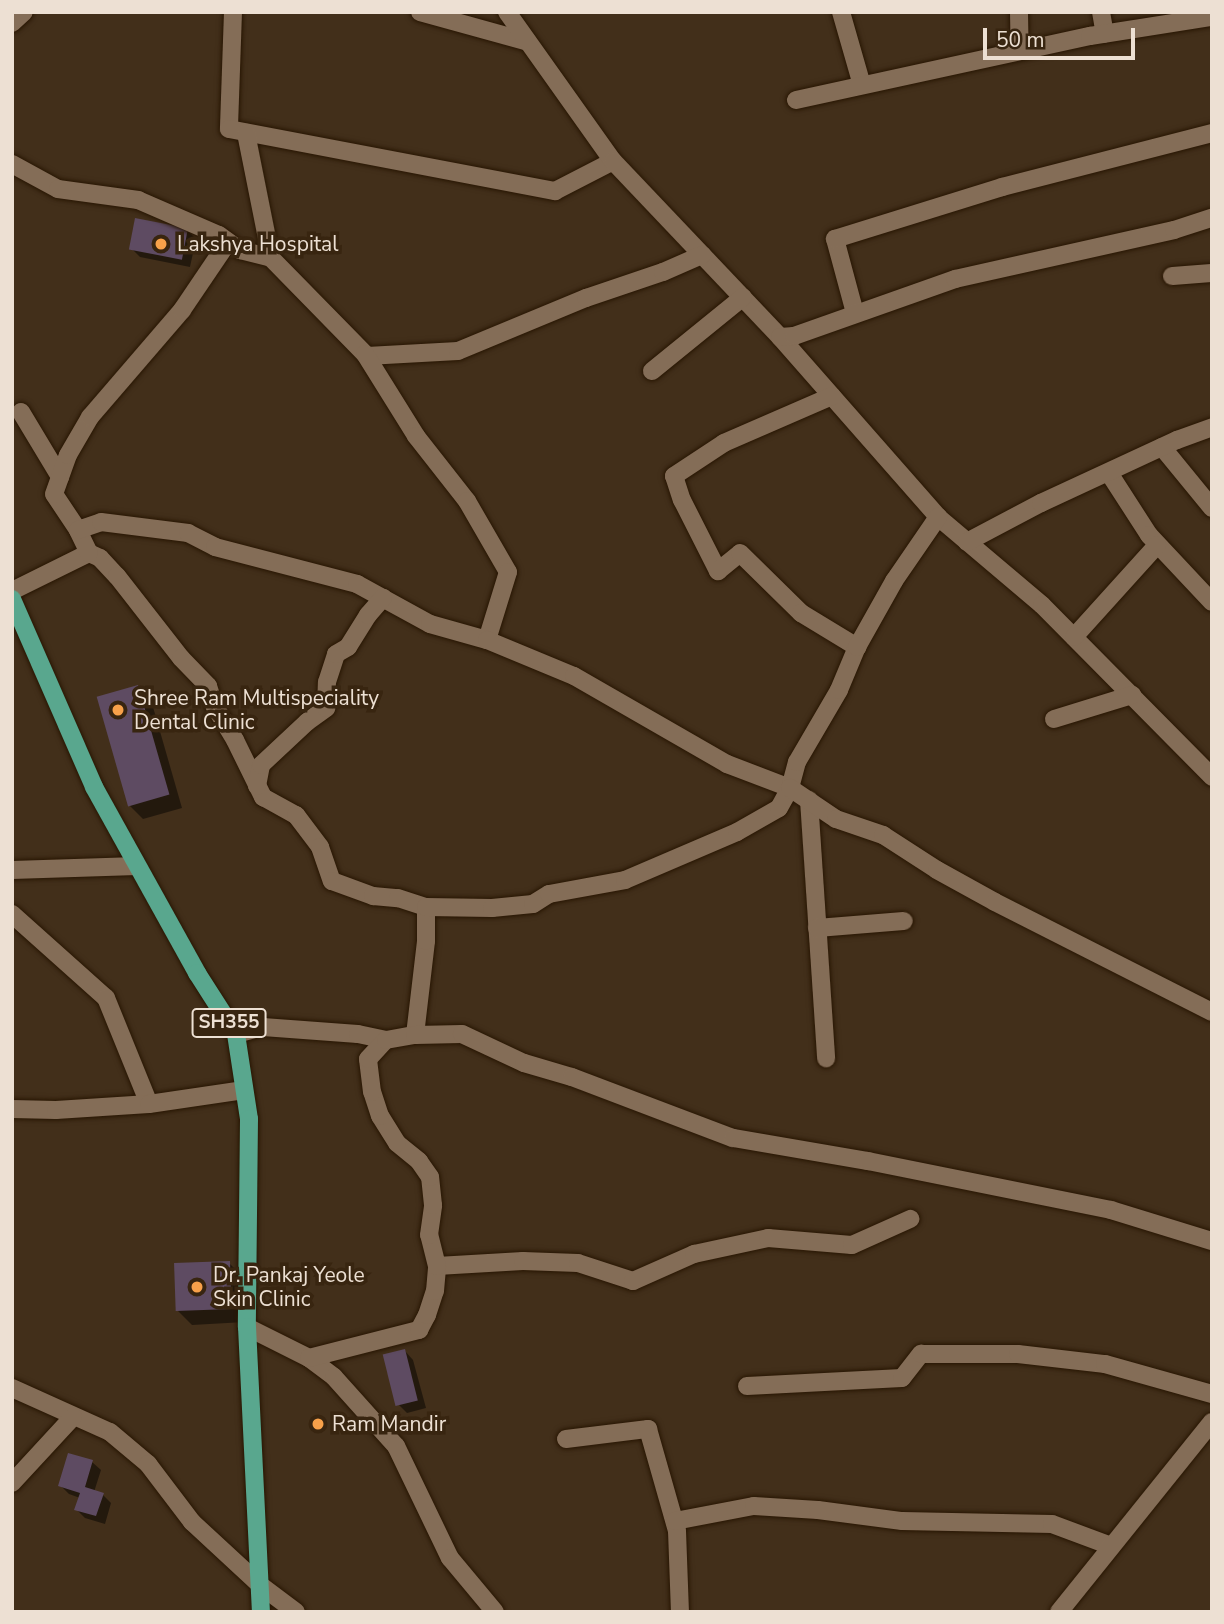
<!DOCTYPE html>
<style>
body{margin:0}
#map{position:relative;width:1224px;height:1624px;overflow:hidden;background:#422f1a;font-family:"Nunito Sans",sans-serif}
div>[style]{position:absolute}
[style*='--x']{left:calc(var(--x)*1px);top:calc(var(--y)*1px);width:calc(var(--w)*1px);rotate:calc(var(--a)*1deg)}
.shadow>*{inset:0;background:#0007}
.building>*{inset:0;background:#5e4b62;transform-origin:0 0}
.roads{filter:drop-shadow(0 0 2px #281603) drop-shadow(0 0 2px #281603)}
.minor>*{height:18px;margin:-9px;padding:0 9px;transform-origin:9px;border-radius:9px;background:#846d57}
.primary>*{height:18px;margin:-9px;padding:0 9px;transform-origin:9px;border-radius:9px;background:#59a78e}
.dots>*{width:19px;height:19px;translate:-50% -50%;box-sizing:border-box;border:4px solid #382510;border-radius:50%}
span{translate:-50% -50%;white-space:nowrap;text-align:center;line-height:1.15;-webkit-text-stroke:7px #382510;paint-order:stroke}
.shield-label span{padding:2px 5px;background:#382510;border:2px solid;border-radius:5px;-webkit-text-stroke-width:0}
.shield-label{font-size:19px;color:#ede0d3;font-weight:700}
.poi-label{font-size:21px;color:#ede0d3}
.left{translate:0 -50%;text-align:left}
.frame{position:absolute;inset:0;border:14px solid #ede0d3;pointer-events:none}
.scale{position:absolute;left:983px;top:28px;width:152px;height:32px;box-sizing:border-box;border:4px solid #ede0d3;border-top:0;padding-left:9px;font-size:21px;line-height:24px;white-space:nowrap;color:#ede0d3;-webkit-text-stroke:5px #382510;paint-order:stroke}
</style>
<div id="map">
<div class="shadow">
<i style="clip-path:polygon(187px 230px,196px 239px,190px 267px,140px 257px,131px 248px)"></i>
<i style="clip-path:polygon(137px 687px,151px 700px,182px 808px,143px 819px,130px 806px)"></i>
<i style="clip-path:polygon(229px 1263px,243px 1277px,245px 1322px,192px 1325px,178px 1311px)"></i>
<i style="clip-path:polygon(405px 1351px,413px 1360px,426px 1408px,407px 1413px,398px 1404px)"></i>
<i style="clip-path:polygon(92px 1462px,101px 1470px,94px 1492px,103px 1495px,111px 1503px,105px 1524px,85px 1518px,76px 1509px,80px 1498px,69px 1494px,60px 1485px)"></i>
</div>
<div class="building">
<i style="left:135px;top:218px;width:54px;height:32px;rotate:11deg"></i>
<i style="left:138px;top:685px;width:114px;height:43px;rotate:74deg"></i>
<i style="left:230px;top:1261px;width:48px;height:56px;rotate:88deg"></i>
<i style="left:405px;top:1349px;width:53px;height:23px;rotate:76deg"></i>
<i style="clip-path:polygon(68px 1453px,93px 1460px,85px 1487px,104px 1493px,96px 1516px,74px 1510px,80px 1493px,58px 1486px)"></i>
</div>
<div class="roads">
<div class="minor">
<i style="--x:233;--y:12;--w:117;--a:92"></i>
<i style="--x:229;--y:129;--w:332;--a:10.8"></i>
<i style="--x:555;--y:191;--w:65;--a:-27.3"></i>
<i style="--x:420;--y:12;--w:112;--a:15.5"></i>
<i style="--x:507;--y:12;--w:183;--a:54.6"></i>
<i style="--x:613;--y:161;--w:243;--a:46.5"></i>
<i style="--x:780;--y:337;--w:240;--a:48.7"></i>
<i style="--x:938;--y:517;--w:136;--a:40.2"></i>
<i style="--x:1042;--y:605;--w:242;--a:45.3"></i>
<i style="--x:841;--y:12;--w:76;--a:74"></i>
<i style="--x:1019;--y:12;--w:39;--a:89"></i>
<i style="--x:1101;--y:12;--w:22;--a:80"></i>
<i style="--x:12;--y:23;--w:16;--a:-43"></i>
<i style="--x:796;--y:100;--w:301;--a:-12.3"></i>
<i style="--x:1090;--y:36;--w:123;--a:-8.9"></i>
<i style="--x:246;--y:133;--w:127;--a:78.7"></i>
<i style="--x:12;--y:164;--w:52;--a:28.5"></i>
<i style="--x:58;--y:189;--w:81;--a:7.8"></i>
<i style="--x:138;--y:200;--w:88;--a:23.4"></i>
<i style="--x:219;--y:235;--w:26;--a:36"></i>
<i style="--x:240;--y:250;--w:32;--a:14"></i>
<i style="--x:271;--y:258;--w:137;--a:45.6"></i>
<i style="--x:367;--y:356;--w:91;--a:-3.1"></i>
<i style="--x:458;--y:351;--w:139;--a:-22.5"></i>
<i style="--x:586;--y:298;--w:81;--a:-18.7"></i>
<i style="--x:663;--y:272;--w:43;--a:-23.6"></i>
<i style="--x:1172;--y:276;--w:40;--a:-4.3"></i>
<i style="--x:855;--y:313;--w:77;--a:-105.1"></i>
<i style="--x:835;--y:239;--w:175;--a:-17.3"></i>
<i style="--x:1002;--y:187;--w:217;--a:-14.4"></i>
<i style="--x:780;--y:337;--w:14;--a:-4"></i>
<i style="--x:794;--y:336;--w:171;--a:-19.5"></i>
<i style="--x:955;--y:279;--w:224;--a:-12.6"></i>
<i style="--x:1174;--y:230;--w:40;--a:-18"></i>
<i style="--x:365;--y:354;--w:97;--a:58.1"></i>
<i style="--x:416;--y:436;--w:83;--a:51.9"></i>
<i style="--x:467;--y:501;--w:82;--a:60"></i>
<i style="--x:508;--y:572;--w:71;--a:107.2"></i>
<i style="--x:652;--y:371;--w:117;--a:-39.1"></i>
<i style="--x:832;--y:396;--w:118;--a:156.5"></i>
<i style="--x:724;--y:443;--w:60;--a:146.6"></i>
<i style="--x:674;--y:476;--w:25;--a:72"></i>
<i style="--x:682;--y:500;--w:80;--a:63.1"></i>
<i style="--x:718;--y:571;--w:28;--a:-39"></i>
<i style="--x:740;--y:553;--w:86;--a:44.5"></i>
<i style="--x:801;--y:613;--w:66;--a:31.3"></i>
<i style="--x:21;--y:412;--w:76;--a:59"></i>
<i style="--x:1162;--y:447;--w:79;--a:50.7"></i>
<i style="--x:1109;--y:473;--w:74;--a:57.2"></i>
<i style="--x:1149;--y:535;--w:92;--a:46.8"></i>
<i style="--x:78;--y:530;--w:43;--a:-123.7"></i>
<i style="--x:54;--y:494;--w:41;--a:-70.3"></i>
<i style="--x:68;--y:455;--w:44;--a:-59.9"></i>
<i style="--x:90;--y:417;--w:141;--a:-49.3"></i>
<i style="--x:182;--y:310;--w:82;--a:-55.9"></i>
<i style="--x:967;--y:542;--w:84;--a:-27.8"></i>
<i style="--x:1041;--y:503;--w:150;--a:-24.9"></i>
<i style="--x:1177;--y:440;--w:37;--a:-20"></i>
<i style="--x:89;--y:553;--w:12;--a:24"></i>
<i style="--x:100;--y:558;--w:25;--a:47"></i>
<i style="--x:117;--y:576;--w:104;--a:52"></i>
<i style="--x:181;--y:658;--w:39;--a:46"></i>
<i style="--x:208;--y:686;--w:20;--a:72"></i>
<i style="--x:214;--y:705;--w:41;--a:59"></i>
<i style="--x:235;--y:740;--w:64;--a:63.8"></i>
<i style="--x:263;--y:797;--w:38;--a:29"></i>
<i style="--x:296;--y:815;--w:40;--a:53"></i>
<i style="--x:320;--y:847;--w:36;--a:71"></i>
<i style="--x:332;--y:881;--w:44;--a:20.1"></i>
<i style="--x:373;--y:896;--w:25;--a:5"></i>
<i style="--x:398;--y:898;--w:29;--a:18"></i>
<i style="--x:12;--y:591;--w:86;--a:-26.3"></i>
<i style="--x:89;--y:553;--w:25;--a:-116"></i>
<i style="--x:78;--y:530;--w:24;--a:-19"></i>
<i style="--x:101;--y:522;--w:88;--a:7.2"></i>
<i style="--x:188;--y:533;--w:30;--a:27"></i>
<i style="--x:215;--y:547;--w:147;--a:14.6"></i>
<i style="--x:357;--y:584;--w:83;--a:28.7"></i>
<i style="--x:430;--y:624;--w:59;--a:15.7"></i>
<i style="--x:487;--y:640;--w:94;--a:22.5"></i>
<i style="--x:574;--y:676;--w:177;--a:29.9"></i>
<i style="--x:727;--y:764;--w:67;--a:20.9"></i>
<i style="--x:790;--y:788;--w:27;--a:-75"></i>
<i style="--x:797;--y:762;--w:83;--a:-59.7"></i>
<i style="--x:839;--y:690;--w:47;--a:-67.3"></i>
<i style="--x:857;--y:647;--w:76;--a:-60.7"></i>
<i style="--x:894;--y:581;--w:78;--a:-55.5"></i>
<i style="--x:1074;--y:637;--w:124;--a:-47.9"></i>
<i style="--x:1054;--y:719;--w:82;--a:-17.1"></i>
<i style="--x:257;--y:786;--w:21;--a:-79"></i>
<i style="--x:261;--y:765;--w:63;--a:-43.1"></i>
<i style="--x:307;--y:722;--w:24;--a:-36"></i>
<i style="--x:326;--y:708;--w:26;--a:-88"></i>
<i style="--x:327;--y:682;--w:29;--a:-72"></i>
<i style="--x:336;--y:654;--w:14;--a:-30"></i>
<i style="--x:348;--y:647;--w:38;--a:-58"></i>
<i style="--x:368;--y:615;--w:23;--a:-49"></i>
<i style="--x:809;--y:800;--w:259;--a:86.2"></i>
<i style="--x:12;--y:870;--w:125;--a:-1.8"></i>
<i style="--x:12;--y:914;--w:126;--a:41.8"></i>
<i style="--x:106;--y:998;--w:114;--a:67.9"></i>
<i style="--x:817;--y:928;--w:87;--a:-4.6"></i>
<i style="--x:236;--y:1034;--w:28;--a:-15"></i>
<i style="--x:263;--y:1027;--w:95;--a:4.2"></i>
<i style="--x:358;--y:1034;--w:29;--a:12"></i>
<i style="--x:415;--y:1035;--w:95;--a:-83.3"></i>
<i style="--x:426;--y:941;--w:34;--a:-90"></i>
<i style="--x:426;--y:907;--w:66;--a:0.9"></i>
<i style="--x:492;--y:908;--w:41;--a:-5.6"></i>
<i style="--x:533;--y:904;--w:19;--a:-32"></i>
<i style="--x:549;--y:894;--w:77;--a:-10.4"></i>
<i style="--x:625;--y:880;--w:122;--a:-23.2"></i>
<i style="--x:737;--y:832;--w:48;--a:-29.7"></i>
<i style="--x:779;--y:808;--w:23;--a:-61"></i>
<i style="--x:790;--y:788;--w:55;--a:34"></i>
<i style="--x:836;--y:819;--w:50;--a:18.8"></i>
<i style="--x:883;--y:835;--w:64;--a:32.9"></i>
<i style="--x:937;--y:870;--w:66;--a:28.9"></i>
<i style="--x:995;--y:902;--w:243;--a:26.9"></i>
<i style="--x:12;--y:1109;--w:44;--a:1.3"></i>
<i style="--x:56;--y:1110;--w:93;--a:-3.7"></i>
<i style="--x:149;--y:1104;--w:96;--a:-8.4"></i>
<i style="--x:437;--y:1266;--w:86;--a:-3.3"></i>
<i style="--x:523;--y:1261;--w:55;--a:2.1"></i>
<i style="--x:578;--y:1263;--w:58;--a:18.1"></i>
<i style="--x:633;--y:1281;--w:67;--a:-23.9"></i>
<i style="--x:694;--y:1254;--w:76;--a:-12.2"></i>
<i style="--x:768;--y:1238;--w:84;--a:4.8"></i>
<i style="--x:852;--y:1245;--w:64;--a:-24.1"></i>
<i style="--x:247;--y:1327;--w:69;--a:26.6"></i>
<i style="--x:309;--y:1358;--w:31;--a:37"></i>
<i style="--x:334;--y:1377;--w:93;--a:48.1"></i>
<i style="--x:396;--y:1446;--w:124;--a:64.3"></i>
<i style="--x:450;--y:1558;--w:70;--a:50.2"></i>
<i style="--x:309;--y:1358;--w:114;--a:-14.3"></i>
<i style="--x:419;--y:1330;--w:17;--a:-62"></i>
<i style="--x:427;--y:1315;--w:25;--a:-72"></i>
<i style="--x:435;--y:1291;--w:25;--a:-85"></i>
<i style="--x:437;--y:1266;--w:32;--a:-104"></i>
<i style="--x:429;--y:1235;--w:30;--a:-82"></i>
<i style="--x:433;--y:1205;--w:28;--a:-96"></i>
<i style="--x:430;--y:1177;--w:19;--a:-125"></i>
<i style="--x:419;--y:1161;--w:28;--a:-141"></i>
<i style="--x:397;--y:1143;--w:32;--a:-122"></i>
<i style="--x:380;--y:1116;--w:25;--a:-108"></i>
<i style="--x:372;--y:1092;--w:33;--a:-97"></i>
<i style="--x:368;--y:1059;--w:26;--a:-47"></i>
<i style="--x:386;--y:1040;--w:29;--a:-10"></i>
<i style="--x:415;--y:1035;--w:47;--a:-1.2"></i>
<i style="--x:462;--y:1034;--w:68;--a:25.1"></i>
<i style="--x:524;--y:1063;--w:50;--a:16.3"></i>
<i style="--x:572;--y:1077;--w:172;--a:20.8"></i>
<i style="--x:733;--y:1138;--w:137;--a:9.7"></i>
<i style="--x:868;--y:1161;--w:248;--a:11.4"></i>
<i style="--x:1111;--y:1210;--w:106;--a:17.1"></i>
<i style="--x:747;--y:1386;--w:155;--a:-3"></i>
<i style="--x:902;--y:1378;--w:31;--a:-52"></i>
<i style="--x:921;--y:1354;--w:97;--a:0"></i>
<i style="--x:1018;--y:1354;--w:88;--a:6.6"></i>
<i style="--x:1105;--y:1364;--w:111;--a:15.7"></i>
<i style="--x:12;--y:1388;--w:107;--a:24.2"></i>
<i style="--x:110;--y:1432;--w:50;--a:40.1"></i>
<i style="--x:148;--y:1464;--w:73;--a:52.8"></i>
<i style="--x:192;--y:1522;--w:93;--a:42.8"></i>
<i style="--x:260;--y:1585;--w:45;--a:36.9"></i>
<i style="--x:566;--y:1439;--w:83;--a:-7"></i>
<i style="--x:648;--y:1429;--w:106;--a:74.1"></i>
<i style="--x:677;--y:1531;--w:81;--a:87.9"></i>
<i style="--x:12;--y:1483;--w:90;--a:-47.3"></i>
<i style="--x:675;--y:1521;--w:80;--a:-10.8"></i>
<i style="--x:754;--y:1506;--w:64;--a:3.6"></i>
<i style="--x:818;--y:1510;--w:85;--a:7.5"></i>
<i style="--x:902;--y:1521;--w:150;--a:1.1"></i>
<i style="--x:1052;--y:1524;--w:63;--a:20.4"></i>
<i style="--x:1059;--y:1612;--w:244;--a:-51.2"></i>
</div>
<div class="primary">
<i style="--x:12;--y:599;--w:205;--a:66.4"></i>
<i style="--x:94;--y:787;--w:213;--a:61"></i>
<i style="--x:197;--y:973;--w:72;--a:57.4"></i>
<i style="--x:236;--y:1034;--w:86;--a:81.3"></i>
<i style="--x:249;--y:1119;--w:208;--a:90.6"></i>
<i style="--x:247;--y:1327;--w:285;--a:87.2"></i>
</div>
</div>
<div class="dots">
<i style="left:161px;top:244px;background:#f8a14a"></i>
<i style="left:118px;top:710px;background:#f8a14a"></i>
<i style="left:197px;top:1287px;background:#f8a14a"></i>
<i style="left:318px;top:1424px;background:#f8a14a"></i>
</div>
<div class="shield-label">
<span style="left:229px;top:1023px">SH355</span>
</div>
<div class="poi-label">
<span class="left" style="left:177px;top:244px">Lakshya Hospital</span>
<span class="left" style="left:134px;top:710px">Shree Ram Multispeciality<br>Dental Clinic</span>
<span class="left" style="left:213px;top:1287px">Dr. Pankaj Yeole<br>Skin Clinic</span>
<span class="left" style="left:332px;top:1424px">Ram Mandir</span>
</div>
<div class="frame"></div>
<div class="scale">50 m</div>
</div>
